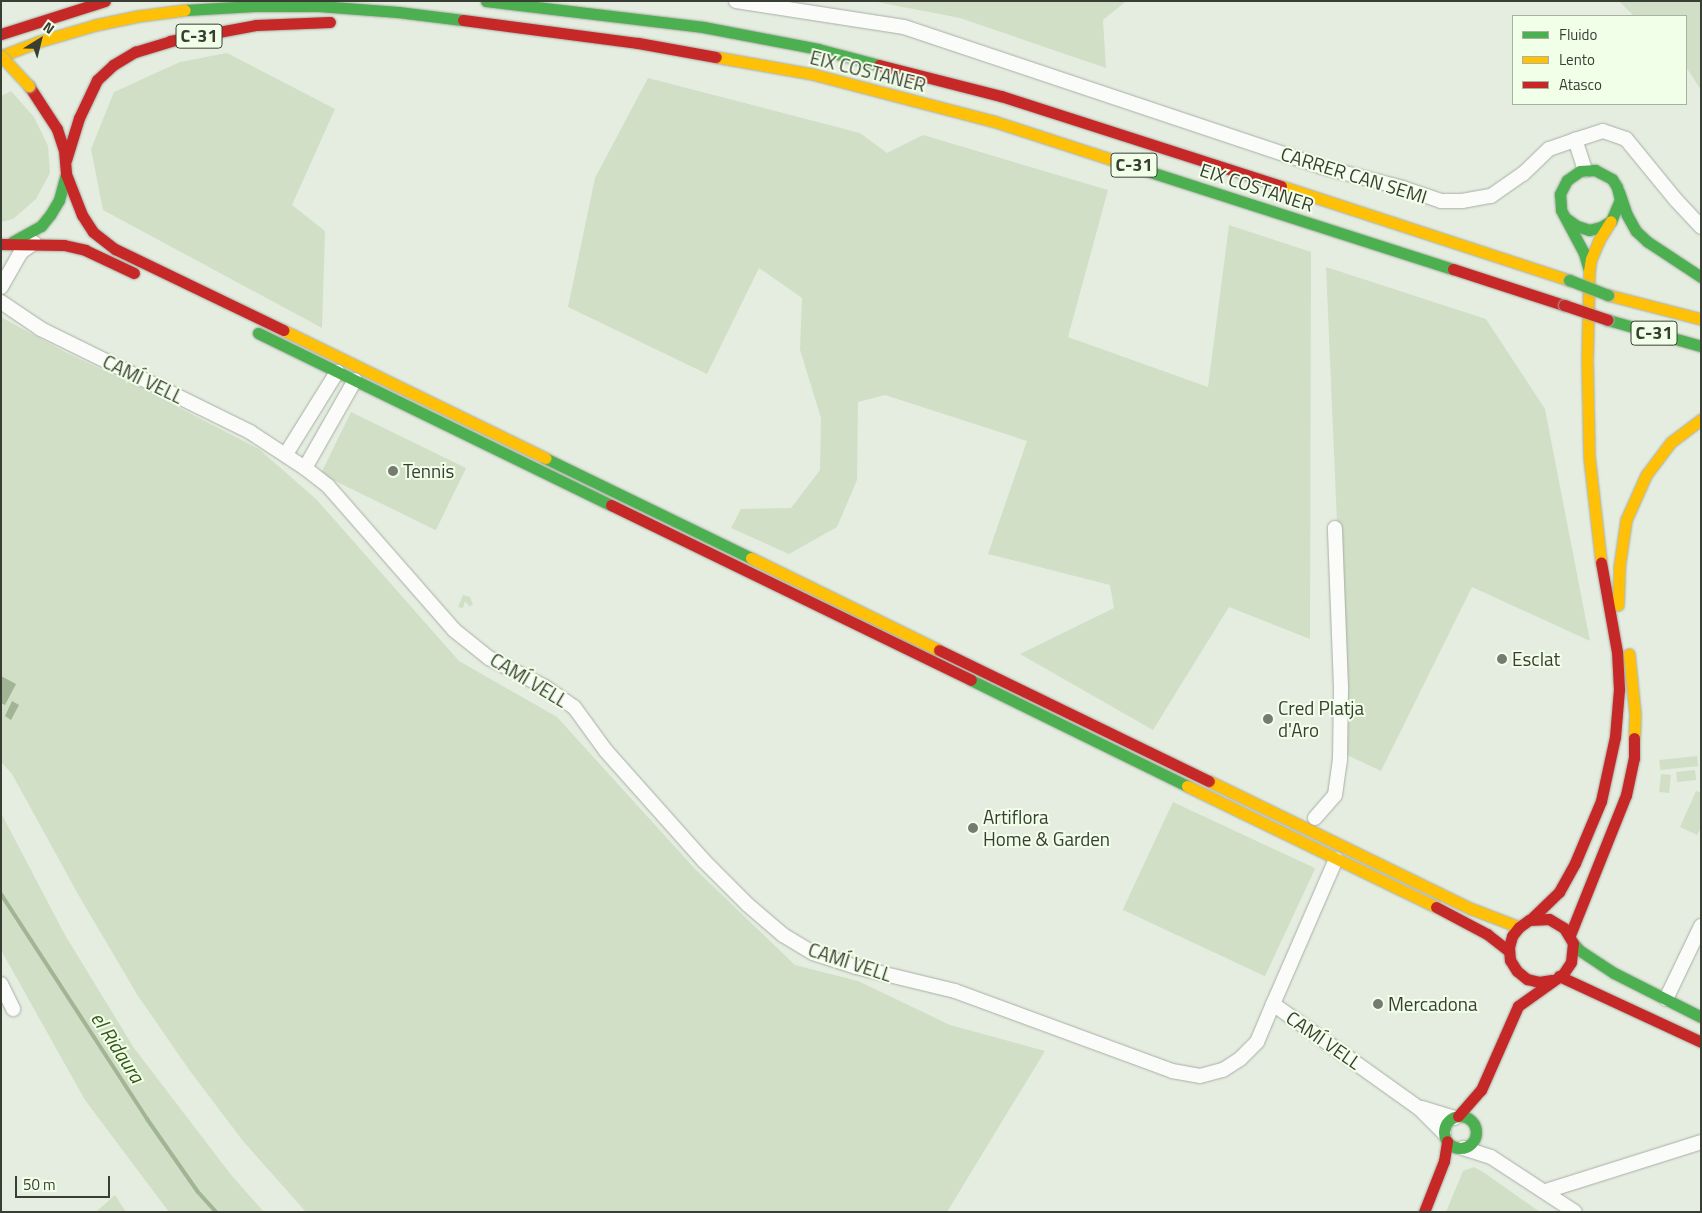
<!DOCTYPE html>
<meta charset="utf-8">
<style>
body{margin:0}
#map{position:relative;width:1702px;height:1213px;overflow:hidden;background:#e5ede0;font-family:"Titillium Web",sans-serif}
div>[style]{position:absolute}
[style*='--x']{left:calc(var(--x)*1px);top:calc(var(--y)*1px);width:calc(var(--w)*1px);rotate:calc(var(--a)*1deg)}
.green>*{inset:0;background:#d0dfc6;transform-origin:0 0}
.water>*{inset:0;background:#a1b594}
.stream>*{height:4px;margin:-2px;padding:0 2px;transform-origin:2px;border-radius:2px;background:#a1b594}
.roads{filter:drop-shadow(0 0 1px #a8aea5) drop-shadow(0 0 1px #a8aea5)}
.street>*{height:14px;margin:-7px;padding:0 7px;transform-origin:7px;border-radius:7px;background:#fbfcfa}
.fast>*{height:11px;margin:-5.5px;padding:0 5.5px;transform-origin:5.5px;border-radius:5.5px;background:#4caf50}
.fast>.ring{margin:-5.5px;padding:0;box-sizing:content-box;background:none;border:11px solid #4caf50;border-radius:50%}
.slow>*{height:11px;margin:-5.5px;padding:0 5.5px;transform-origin:5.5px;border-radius:5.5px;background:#ffc107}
.jam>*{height:11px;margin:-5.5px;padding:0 5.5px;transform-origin:5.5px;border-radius:5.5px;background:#c62828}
.bridges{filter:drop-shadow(0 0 1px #a8aea5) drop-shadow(0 0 1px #a8aea5)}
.fast-bridge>*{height:11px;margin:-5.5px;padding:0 5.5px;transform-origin:5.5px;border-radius:5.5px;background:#4caf50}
.slow-bridge>*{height:11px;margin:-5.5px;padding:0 5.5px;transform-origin:5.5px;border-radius:5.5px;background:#ffc107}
.jam-bridge>*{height:11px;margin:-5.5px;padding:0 5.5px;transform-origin:5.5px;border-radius:5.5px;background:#c62828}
.dots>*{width:14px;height:14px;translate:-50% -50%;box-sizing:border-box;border:2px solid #f1ffe8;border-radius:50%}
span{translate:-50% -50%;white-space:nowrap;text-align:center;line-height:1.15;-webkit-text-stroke:4px #f1ffe8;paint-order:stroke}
.shield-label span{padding:1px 4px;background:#f1ffe8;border:1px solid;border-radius:4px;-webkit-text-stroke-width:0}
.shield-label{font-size:18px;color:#393e35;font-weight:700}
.street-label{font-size:19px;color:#393e35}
.poi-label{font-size:19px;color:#393e35}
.left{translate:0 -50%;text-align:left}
.water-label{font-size:20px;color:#36571a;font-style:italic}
.frame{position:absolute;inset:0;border:2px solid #393e35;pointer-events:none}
.legend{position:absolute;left:1512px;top:15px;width:175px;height:90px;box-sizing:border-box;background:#f1ffe8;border:1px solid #a7b2a0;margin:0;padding:6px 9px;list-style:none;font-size:15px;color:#393e35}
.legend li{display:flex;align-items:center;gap:10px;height:25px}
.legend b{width:25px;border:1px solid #a7b2a0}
.north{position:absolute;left:15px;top:15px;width:50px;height:50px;-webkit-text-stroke:4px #f1ffe8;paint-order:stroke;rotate:36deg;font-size:14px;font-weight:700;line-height:20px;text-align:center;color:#393e35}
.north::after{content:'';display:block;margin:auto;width:18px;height:22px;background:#393e35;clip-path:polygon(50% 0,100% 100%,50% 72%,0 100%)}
.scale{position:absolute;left:15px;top:1176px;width:95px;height:22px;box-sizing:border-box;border:2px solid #393e35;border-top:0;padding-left:6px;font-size:15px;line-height:18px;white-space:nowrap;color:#393e35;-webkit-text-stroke:4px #f1ffe8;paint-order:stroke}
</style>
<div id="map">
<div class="green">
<i style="clip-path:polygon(872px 1px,1124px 1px,1125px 2px,1103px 20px,1106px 68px,960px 18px)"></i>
<i style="clip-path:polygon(1619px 1px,1701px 1px,1701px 90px,1686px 67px,1686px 16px,1634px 16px)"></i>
<i style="clip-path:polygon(227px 53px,335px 109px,292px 205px,325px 231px,322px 328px,103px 210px,91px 149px,114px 92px,180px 62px)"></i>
<i style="clip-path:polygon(648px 78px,860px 133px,887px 153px,923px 135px,1108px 190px,1068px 337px,1208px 387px,1229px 225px,1311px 252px,1310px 639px,1229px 607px,1153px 730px,1020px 654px,1114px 608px,1110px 585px,988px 554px,1027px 441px,885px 395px,858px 402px,857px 480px,837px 527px,789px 554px,731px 528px,741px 509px,791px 508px,820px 470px,821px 418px,800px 350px,802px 298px,759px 268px,707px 374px,568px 307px,595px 178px)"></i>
<i style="clip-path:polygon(11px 91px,34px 117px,48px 146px,50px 173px,36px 199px,13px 219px,1px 222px,1px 96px)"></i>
<i style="clip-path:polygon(1326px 267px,1486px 319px,1545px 409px,1590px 641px,1472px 587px,1381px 771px,1347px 755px)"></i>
<i style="clip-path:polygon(1px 317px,63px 351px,141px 388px,259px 449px,317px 500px,459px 661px,557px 717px,696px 870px,795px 965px,858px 981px,950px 1025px,1045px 1051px,947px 1212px,306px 1212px,243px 1141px,190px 1071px,138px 996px,79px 896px,12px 774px,1px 762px)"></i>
<i style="left:351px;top:412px;width:128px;height:69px;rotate:26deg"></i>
<i style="clip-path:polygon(463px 595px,470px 597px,473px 605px,469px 606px,465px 601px,463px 608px,458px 607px)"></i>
<i style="left:1697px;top:756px;width:10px;height:38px;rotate:84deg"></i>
<i style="left:1695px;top:770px;width:10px;height:19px;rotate:84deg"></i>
<i style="left:1661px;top:774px;width:10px;height:18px;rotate:6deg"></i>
<i style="clip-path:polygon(1696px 791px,1701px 793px,1701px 828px,1697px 835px,1680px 827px)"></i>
<i style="left:1173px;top:802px;width:157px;height:119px;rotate:25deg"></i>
<i style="clip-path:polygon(1px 813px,65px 935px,134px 1048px,232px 1176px,264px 1212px,169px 1212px,85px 1100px,1px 950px)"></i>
<i style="clip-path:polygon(1474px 1167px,1483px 1172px,1540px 1212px,1446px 1212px,1463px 1171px)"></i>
<i style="clip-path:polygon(115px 1195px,126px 1212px,96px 1212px)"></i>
</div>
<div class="water">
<i style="clip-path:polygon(1px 676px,16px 684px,5px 705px,1px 703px)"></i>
<i style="clip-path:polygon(12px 701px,19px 705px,11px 720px,5px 716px)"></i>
</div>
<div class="stream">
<i style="--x:1;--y:894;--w:268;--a:57"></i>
<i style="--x:147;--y:1119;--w:89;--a:55.1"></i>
<i style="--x:198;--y:1192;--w:27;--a:48"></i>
</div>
<div class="roads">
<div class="street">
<i style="--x:736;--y:1;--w:170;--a:8.8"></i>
<i style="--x:904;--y:27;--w:441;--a:18.5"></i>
<i style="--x:1322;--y:167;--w:84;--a:14.5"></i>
<i style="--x:1403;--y:188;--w:40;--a:18.9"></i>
<i style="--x:1441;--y:201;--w:21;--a:0"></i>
<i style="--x:1462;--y:201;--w:29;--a:-10"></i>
<i style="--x:1491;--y:196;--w:39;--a:-35"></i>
<i style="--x:1523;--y:174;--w:36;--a:-44"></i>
<i style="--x:1549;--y:149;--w:28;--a:-19"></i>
<i style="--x:1585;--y:170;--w:32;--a:-108"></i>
<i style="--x:1575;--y:140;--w:29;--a:-18"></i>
<i style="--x:1603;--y:131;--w:24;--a:19"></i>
<i style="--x:1626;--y:139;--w:79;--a:50.7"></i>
<i style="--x:1676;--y:200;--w:37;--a:47"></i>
<i style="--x:1;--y:287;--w:40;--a:-60.3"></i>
<i style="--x:21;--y:252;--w:16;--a:-35"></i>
<i style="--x:1;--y:302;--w:48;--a:34"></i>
<i style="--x:41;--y:329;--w:233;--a:26.2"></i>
<i style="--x:250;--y:432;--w:66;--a:33.2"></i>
<i style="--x:305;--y:468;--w:29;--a:38"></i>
<i style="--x:328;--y:486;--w:191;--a:48.8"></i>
<i style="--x:454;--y:630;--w:45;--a:38.7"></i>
<i style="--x:489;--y:658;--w:63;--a:27.4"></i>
<i style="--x:545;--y:687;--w:35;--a:35"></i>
<i style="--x:574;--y:707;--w:54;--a:54"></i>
<i style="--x:606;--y:751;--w:147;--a:48.3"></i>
<i style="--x:704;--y:861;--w:62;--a:45"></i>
<i style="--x:748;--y:905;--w:46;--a:40.6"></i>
<i style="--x:783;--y:935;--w:35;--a:31"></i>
<i style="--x:813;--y:953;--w:45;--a:18"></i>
<i style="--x:856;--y:967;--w:102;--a:13.6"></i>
<i style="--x:955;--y:991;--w:231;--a:20.2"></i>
<i style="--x:1172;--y:1071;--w:28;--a:10"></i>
<i style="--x:1200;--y:1076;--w:24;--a:-15"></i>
<i style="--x:1223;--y:1070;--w:20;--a:-33"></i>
<i style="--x:1240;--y:1059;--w:24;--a:-45"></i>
<i style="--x:1257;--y:1042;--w:41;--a:-67.2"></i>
<i style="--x:1273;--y:1004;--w:179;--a:35.5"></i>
<i style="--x:1419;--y:1108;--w:35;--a:45"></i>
<i style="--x:286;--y:454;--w:97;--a:-58.1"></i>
<i style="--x:305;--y:468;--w:101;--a:-60.4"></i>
<i style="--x:1315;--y:818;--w:30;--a:-49"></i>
<i style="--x:1335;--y:795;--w:35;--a:-82"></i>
<i style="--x:1340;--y:760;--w:73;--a:-89.2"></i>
<i style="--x:1341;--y:687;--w:159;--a:-92.2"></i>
<i style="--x:1;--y:984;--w:28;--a:64"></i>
<i style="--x:1666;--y:999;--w:81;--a:-64.4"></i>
<i style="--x:1273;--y:1004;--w:158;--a:-66.5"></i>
<i style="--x:1422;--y:1108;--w:34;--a:17"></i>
<i style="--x:1463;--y:1148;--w:29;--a:18"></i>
<i style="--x:1491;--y:1157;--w:100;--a:33.2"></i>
<i style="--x:1546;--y:1191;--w:163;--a:-17.5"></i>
</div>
<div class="fast">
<i style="--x:486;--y:1;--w:219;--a:6.8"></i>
<i style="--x:703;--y:27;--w:117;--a:10.8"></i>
<i style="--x:818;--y:49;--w:63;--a:14.7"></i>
<i style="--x:185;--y:10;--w:69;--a:-3.3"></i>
<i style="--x:254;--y:6;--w:65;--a:0"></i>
<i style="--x:319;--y:6;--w:79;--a:4.3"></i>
<i style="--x:398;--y:12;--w:65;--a:7"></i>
<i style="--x:1138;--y:168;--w:331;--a:17.8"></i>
<i style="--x:1619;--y:192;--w:24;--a:71"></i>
<i style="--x:1627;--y:215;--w:18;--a:61"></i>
<i style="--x:1636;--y:231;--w:16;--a:43"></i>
<i style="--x:1648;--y:242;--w:64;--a:33.4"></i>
<i style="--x:1567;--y:219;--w:12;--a:35"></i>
<i style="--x:1577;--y:226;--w:13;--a:18"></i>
<i style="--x:1589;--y:230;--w:12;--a:-14"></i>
<i style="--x:1601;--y:227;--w:12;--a:-31"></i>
<i style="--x:1611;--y:221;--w:23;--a:-67"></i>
<i style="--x:1620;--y:200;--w:13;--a:-103"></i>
<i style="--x:1617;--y:187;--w:9;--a:-122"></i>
<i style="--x:1612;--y:179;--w:19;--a:-152"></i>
<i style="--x:1595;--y:170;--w:15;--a:176"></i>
<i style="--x:1580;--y:171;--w:16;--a:145"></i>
<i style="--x:1567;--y:180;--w:16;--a:117"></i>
<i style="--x:1560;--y:194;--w:16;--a:86"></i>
<i style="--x:1561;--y:210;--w:49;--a:61.9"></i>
<i style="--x:1584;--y:253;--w:19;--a:74"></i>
<i style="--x:12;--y:242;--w:33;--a:-29"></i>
<i style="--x:41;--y:226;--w:14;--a:-51"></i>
<i style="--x:50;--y:215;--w:17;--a:-59"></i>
<i style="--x:59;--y:200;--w:27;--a:-75"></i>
<i style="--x:1608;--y:320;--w:97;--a:15.6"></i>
<i style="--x:258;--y:333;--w:393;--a:26"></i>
<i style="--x:545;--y:458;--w:229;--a:25.9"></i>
<i style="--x:971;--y:680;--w:241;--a:26.1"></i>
<i style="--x:1573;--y:943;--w:9;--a:49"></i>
<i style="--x:1579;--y:950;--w:42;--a:33.3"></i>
<i style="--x:1614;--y:973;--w:97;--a:26.8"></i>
<i class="ring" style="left:1444px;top:1116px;width:21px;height:21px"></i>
</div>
<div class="slow">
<i style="--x:1;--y:56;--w:39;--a:-21"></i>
<i style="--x:37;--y:42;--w:60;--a:-16.3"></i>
<i style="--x:95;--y:25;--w:44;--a:-11.8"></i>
<i style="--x:138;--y:16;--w:47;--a:-7.3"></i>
<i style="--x:716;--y:57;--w:97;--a:10"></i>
<i style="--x:812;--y:74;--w:187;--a:14.6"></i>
<i style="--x:993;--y:121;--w:152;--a:18"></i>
<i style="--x:1281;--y:186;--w:303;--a:18.1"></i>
<i style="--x:1608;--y:295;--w:96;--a:14.5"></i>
<i style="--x:283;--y:330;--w:292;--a:26"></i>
<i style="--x:751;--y:558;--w:209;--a:26.1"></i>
<i style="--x:1601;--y:562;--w:107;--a:-96.5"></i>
<i style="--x:1589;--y:456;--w:94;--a:-91.2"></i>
<i style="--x:1587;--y:362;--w:91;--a:-88.7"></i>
<i style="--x:1589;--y:271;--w:12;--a:-81"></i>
<i style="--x:1591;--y:259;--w:21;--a:-67"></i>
<i style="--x:1599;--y:240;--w:22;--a:-58"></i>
<i style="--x:1618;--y:605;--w:37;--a:-88"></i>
<i style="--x:1619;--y:568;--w:49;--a:-81.7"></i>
<i style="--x:1626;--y:520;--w:49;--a:-66"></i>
<i style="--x:1646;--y:475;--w:41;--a:-52.9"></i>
<i style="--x:1671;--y:442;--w:38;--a:-37"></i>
<i style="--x:1629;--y:654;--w:60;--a:84.3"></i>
<i style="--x:1635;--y:714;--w:24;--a:92"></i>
<i style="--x:1209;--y:781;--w:292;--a:26"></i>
<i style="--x:1472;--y:909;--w:50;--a:21"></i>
<i style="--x:1187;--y:786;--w:277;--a:25.9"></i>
</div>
<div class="jam">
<i style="--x:463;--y:20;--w:177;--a:7.5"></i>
<i style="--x:638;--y:43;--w:79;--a:10.2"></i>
<i style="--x:1;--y:34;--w:109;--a:-17.6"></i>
<i style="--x:879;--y:65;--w:126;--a:14.3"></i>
<i style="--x:1001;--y:96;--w:294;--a:17.8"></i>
<i style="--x:29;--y:86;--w:51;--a:56.9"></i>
<i style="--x:57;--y:129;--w:22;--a:72"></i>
<i style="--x:64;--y:150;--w:24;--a:85"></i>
<i style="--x:66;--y:174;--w:44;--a:68.7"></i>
<i style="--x:82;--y:215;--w:20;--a:57"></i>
<i style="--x:93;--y:232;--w:28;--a:38"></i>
<i style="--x:115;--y:249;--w:187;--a:25.7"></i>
<i style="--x:66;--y:160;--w:44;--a:-72.8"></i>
<i style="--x:79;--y:118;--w:42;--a:-64.7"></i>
<i style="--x:97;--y:80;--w:22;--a:-43"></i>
<i style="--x:113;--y:65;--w:26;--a:-31"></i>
<i style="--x:135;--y:52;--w:37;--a:-17"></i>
<i style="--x:170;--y:41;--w:87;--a:-10.5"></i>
<i style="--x:256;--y:25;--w:74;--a:-2.3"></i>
<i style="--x:1;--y:244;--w:63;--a:0.9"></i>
<i style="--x:64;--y:245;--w:22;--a:13"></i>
<i style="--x:85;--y:250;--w:54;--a:25.1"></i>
<i style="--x:1453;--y:269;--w:117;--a:18"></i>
<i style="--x:611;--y:505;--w:400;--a:25.9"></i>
<i style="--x:939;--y:650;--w:300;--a:25.9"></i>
<i style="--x:1436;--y:907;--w:58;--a:27.9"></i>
<i style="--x:1487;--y:934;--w:28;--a:38"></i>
<i style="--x:1531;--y:919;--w:39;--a:-44"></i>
<i style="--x:1559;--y:892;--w:33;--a:-61"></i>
<i style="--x:1575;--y:863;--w:67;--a:-67.2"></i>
<i style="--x:1601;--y:801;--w:66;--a:-77.7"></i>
<i style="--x:1615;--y:737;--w:48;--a:-85.2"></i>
<i style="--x:1619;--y:689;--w:37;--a:-93"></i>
<i style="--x:1617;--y:652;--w:91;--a:-100.1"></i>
<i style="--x:1570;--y:935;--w:151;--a:-68.2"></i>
<i style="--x:1626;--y:795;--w:38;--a:-78"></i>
<i style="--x:1634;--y:758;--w:20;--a:-90"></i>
<i style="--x:1559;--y:976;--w:157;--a:24.9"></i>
<i style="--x:1458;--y:1116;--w:35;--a:-49"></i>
<i style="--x:1481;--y:1090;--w:92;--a:-66.2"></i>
<i style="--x:1518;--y:1006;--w:55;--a:-35.4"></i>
<i style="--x:1563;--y:974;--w:14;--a:-56"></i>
<i style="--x:1571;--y:962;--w:19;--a:-84"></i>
<i style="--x:1573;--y:943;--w:17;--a:-121"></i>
<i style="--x:1564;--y:928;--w:17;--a:-149"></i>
<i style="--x:1549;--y:919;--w:20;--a:177"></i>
<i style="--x:1529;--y:920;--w:12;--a:145"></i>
<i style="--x:1519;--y:927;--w:11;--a:128"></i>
<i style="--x:1512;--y:936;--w:11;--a:105"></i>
<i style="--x:1509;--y:947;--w:13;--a:86"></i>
<i style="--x:1510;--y:960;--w:13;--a:58"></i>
<i style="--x:1517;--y:971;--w:13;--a:39"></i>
<i style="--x:1527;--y:979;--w:12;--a:14"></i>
<i style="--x:1539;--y:982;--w:13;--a:-9"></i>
<i style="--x:1424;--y:1212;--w:55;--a:-68.6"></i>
<i style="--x:1444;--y:1161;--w:20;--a:-81"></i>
</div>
</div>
<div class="bridges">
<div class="fast-bridge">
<i style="--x:1569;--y:280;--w:42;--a:21"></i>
</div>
<div class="slow-bridge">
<i style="--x:1;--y:56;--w:41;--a:47"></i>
</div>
<div class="jam-bridge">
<i style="--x:1564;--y:305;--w:46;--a:18.8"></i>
</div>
</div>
<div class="dots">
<i style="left:393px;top:471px;background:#757b71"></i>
<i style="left:1502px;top:659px;background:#757b71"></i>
<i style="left:1268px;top:719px;background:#757b71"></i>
<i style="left:973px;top:828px;background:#757b71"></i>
<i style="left:1378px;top:1004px;background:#757b71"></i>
</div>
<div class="shield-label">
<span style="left:199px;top:36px">C-31</span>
<span style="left:1134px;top:165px">C-31</span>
<span style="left:1654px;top:333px">C-31</span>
</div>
<div class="street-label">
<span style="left:868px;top:71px;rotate:14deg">EIX COSTANER</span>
<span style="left:1354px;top:175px;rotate:17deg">CARRER CAN SEMI</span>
<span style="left:1257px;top:187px;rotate:18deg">EIX COSTANER</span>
<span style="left:143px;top:379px;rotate:26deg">CAMÍ VELL</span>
<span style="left:529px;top:680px;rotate:31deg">CAMÍ VELL</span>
<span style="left:850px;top:962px;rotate:18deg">CAMÍ VELL</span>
<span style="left:1324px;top:1040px;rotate:35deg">CAMÍ VELL</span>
</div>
<div class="poi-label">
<span class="left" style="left:403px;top:471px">Tennis</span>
<span class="left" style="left:1512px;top:659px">Esclat</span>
<span class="left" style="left:1278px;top:719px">Cred Platja<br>d'Aro</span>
<span class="left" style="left:983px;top:828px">Artiflora<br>Home &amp; Garden</span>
<span class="left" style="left:1388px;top:1004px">Mercadona</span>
</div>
<div class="water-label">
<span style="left:118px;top:1047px;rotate:57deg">el Ridaura</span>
</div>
<div class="frame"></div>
<ul class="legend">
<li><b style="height:6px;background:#4caf50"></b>Fluido</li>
<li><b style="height:6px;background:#ffc107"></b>Lento</li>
<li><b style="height:6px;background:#c62828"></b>Atasco</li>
</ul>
<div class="north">N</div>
<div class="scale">50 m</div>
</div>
